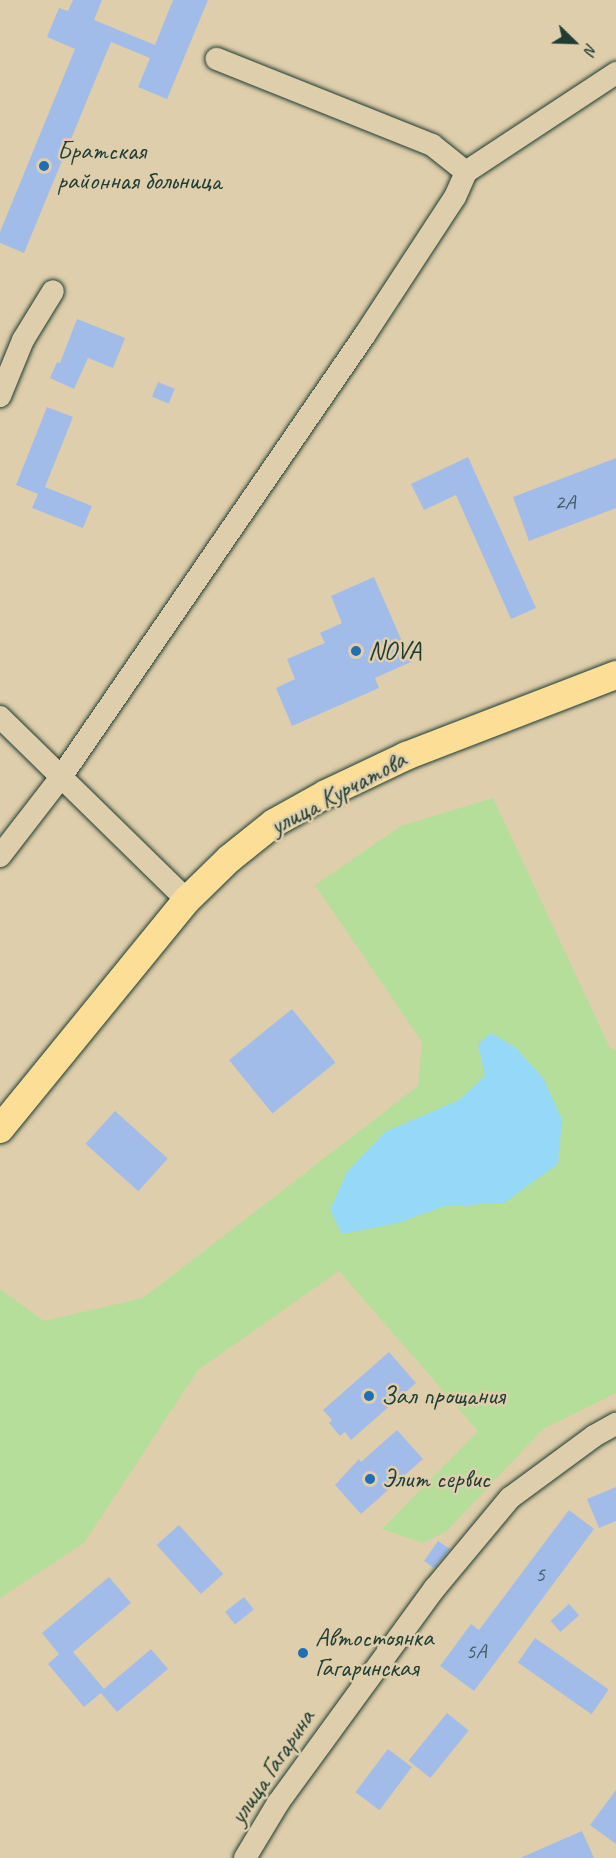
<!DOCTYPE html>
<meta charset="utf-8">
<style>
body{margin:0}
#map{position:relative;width:616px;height:1858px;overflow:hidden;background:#dfceab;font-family:Caveat,sans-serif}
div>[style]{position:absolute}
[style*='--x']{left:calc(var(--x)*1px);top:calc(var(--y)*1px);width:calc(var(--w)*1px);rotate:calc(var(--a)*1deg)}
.green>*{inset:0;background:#b5de9a}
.water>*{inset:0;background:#96d8f8}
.building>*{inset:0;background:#a2bce9;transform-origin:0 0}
.roads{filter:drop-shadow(0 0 2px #1f3d34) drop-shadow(0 0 2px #1f3d34)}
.minor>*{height:22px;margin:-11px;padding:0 11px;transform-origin:11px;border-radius:11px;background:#dfceab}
.major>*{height:28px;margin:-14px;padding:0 14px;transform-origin:14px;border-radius:14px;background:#fdde96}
.dots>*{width:16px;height:16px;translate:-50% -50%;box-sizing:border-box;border:3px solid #dfceab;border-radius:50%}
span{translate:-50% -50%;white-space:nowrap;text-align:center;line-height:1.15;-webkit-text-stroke:5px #dfceab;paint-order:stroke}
.number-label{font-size:22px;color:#405d61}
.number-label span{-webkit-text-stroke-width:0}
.poi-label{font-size:26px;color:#1f3d34}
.left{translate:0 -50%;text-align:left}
.street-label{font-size:26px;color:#1f3d34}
.north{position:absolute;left:544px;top:12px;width:60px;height:60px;-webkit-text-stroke:4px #dfceab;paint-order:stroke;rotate:113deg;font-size:16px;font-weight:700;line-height:24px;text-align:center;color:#1f3d34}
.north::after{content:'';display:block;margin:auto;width:21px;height:27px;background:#1f3d34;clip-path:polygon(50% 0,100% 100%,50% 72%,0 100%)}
</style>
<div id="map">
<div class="green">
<i style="clip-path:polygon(493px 798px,610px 1048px,616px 1051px,616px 1393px,543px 1429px,447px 1531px,423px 1543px,382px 1529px,478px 1431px,339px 1271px,198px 1370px,84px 1543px,0 1598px,0 1289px,44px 1321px,143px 1298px,418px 1086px,422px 1042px,315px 885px,401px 826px)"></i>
</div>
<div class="water">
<i style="clip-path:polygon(491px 1033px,515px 1047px,543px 1078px,562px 1119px,558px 1164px,504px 1203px,445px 1206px,398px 1223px,342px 1234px,330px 1210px,347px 1172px,385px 1132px,459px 1100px,485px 1076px,478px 1044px)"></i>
</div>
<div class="building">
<i style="clip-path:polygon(73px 0,102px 0,94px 20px,155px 45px,173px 0,208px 0,167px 99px,138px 87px,150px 58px,111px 42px,24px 253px,0 243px,0 232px,75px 49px,47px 37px,59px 8px,68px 11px)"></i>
<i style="clip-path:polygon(77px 319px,125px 338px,113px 368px,88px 358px,74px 389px,50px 378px,57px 362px,60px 363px)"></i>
<i style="left:158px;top:382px;width:18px;height:16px;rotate:22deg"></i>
<i style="clip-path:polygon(47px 407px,73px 417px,45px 487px,92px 506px,83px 528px,32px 508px,38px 494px,16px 485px)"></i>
<i style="clip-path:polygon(468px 457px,536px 608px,511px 619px,456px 495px,424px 510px,411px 484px)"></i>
<i style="clip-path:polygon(616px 458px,616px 508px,529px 541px,513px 497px)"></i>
<i style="clip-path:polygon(374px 577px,411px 662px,375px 678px,379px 688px,292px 726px,276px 688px,295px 679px,287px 659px,325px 643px,320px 633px,342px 623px,331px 596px)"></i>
<i style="left:292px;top:1009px;width:69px;height:81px;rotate:51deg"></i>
<i style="left:115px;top:1111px;width:71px;height:44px;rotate:42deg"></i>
<i style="clip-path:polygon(389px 1352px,416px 1383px,351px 1440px,345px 1432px,340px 1436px,329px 1423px,332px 1420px,323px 1410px)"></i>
<i style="clip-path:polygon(397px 1430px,423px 1459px,361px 1514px,335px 1485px,359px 1459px,361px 1462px)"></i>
<i style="clip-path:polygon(616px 1487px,616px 1521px,599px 1528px,587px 1499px)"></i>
<i style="clip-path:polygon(569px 1510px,594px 1529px,474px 1691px,440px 1666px,471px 1624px,479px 1630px)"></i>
<i style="left:179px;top:1525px;width:66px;height:30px;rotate:48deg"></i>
<i style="clip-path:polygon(438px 1541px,450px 1549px,434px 1568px,424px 1561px)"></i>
<i style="clip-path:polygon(109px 1577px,131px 1603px,73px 1652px,104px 1689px,151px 1649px,168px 1669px,117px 1712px,101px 1693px,84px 1707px,48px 1664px,59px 1654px,42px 1633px)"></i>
<i style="left:244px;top:1597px;width:16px;height:24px;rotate:52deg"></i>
<i style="left:569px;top:1604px;width:15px;height:25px;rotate:48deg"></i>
<i style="left:535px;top:1638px;width:90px;height:30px;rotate:35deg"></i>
<i style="left:447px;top:1713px;width:28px;height:61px;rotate:39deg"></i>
<i style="left:388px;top:1749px;width:30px;height:54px;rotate:37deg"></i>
<i style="clip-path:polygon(616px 1790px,616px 1844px,590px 1825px)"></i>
<i style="clip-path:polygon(582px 1831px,594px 1858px,520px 1858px)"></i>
</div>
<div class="roads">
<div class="minor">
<i style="--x:466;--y:172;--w:180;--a:-33.4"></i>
<i style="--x:0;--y:396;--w:61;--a:-67.7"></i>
<i style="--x:23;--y:340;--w:57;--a:-58.5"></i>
<i style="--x:0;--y:717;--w:262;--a:44.4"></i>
<i style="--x:0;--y:856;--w:100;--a:-52.3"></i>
<i style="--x:61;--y:777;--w:535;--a:-55.51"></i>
<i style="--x:364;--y:336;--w:166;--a:-56.8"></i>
<i style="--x:455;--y:197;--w:27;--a:-66"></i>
<i style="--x:466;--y:172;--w:43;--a:-141.5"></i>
<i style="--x:432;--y:145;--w:232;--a:-158.2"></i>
<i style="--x:245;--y:1858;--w:64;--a:-59"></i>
<i style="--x:278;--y:1803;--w:266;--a:-53.9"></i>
<i style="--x:435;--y:1588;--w:117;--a:-50.2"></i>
<i style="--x:510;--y:1498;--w:104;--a:-36.4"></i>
<i style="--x:594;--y:1436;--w:25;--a:-29"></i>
</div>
<div class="major">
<i style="--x:0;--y:1129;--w:296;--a:-50.8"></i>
<i style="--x:187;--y:900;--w:59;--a:-44.3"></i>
<i style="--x:229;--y:859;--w:58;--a:-38.7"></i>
<i style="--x:274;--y:823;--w:60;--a:-29.1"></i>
<i style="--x:326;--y:794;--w:89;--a:-25.4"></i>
<i style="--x:406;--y:756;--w:225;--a:-21.1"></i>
</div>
</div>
<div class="dots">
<i style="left:44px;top:166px;background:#1f6fb2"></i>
<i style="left:356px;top:651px;background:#1f6fb2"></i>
<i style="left:369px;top:1396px;background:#1f6fb2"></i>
<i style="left:370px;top:1479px;background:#1f6fb2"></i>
<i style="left:303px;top:1653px;background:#1f6fb2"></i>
</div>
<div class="number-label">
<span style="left:565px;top:503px">2А</span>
<span style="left:540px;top:1575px">5</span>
<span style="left:476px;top:1652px">5А</span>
</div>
<div class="poi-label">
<span class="left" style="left:57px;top:166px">Братская<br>районная больница</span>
<span class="left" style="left:368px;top:651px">NOVA</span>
<span class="left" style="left:381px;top:1396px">Зал прощания</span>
<span class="left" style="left:382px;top:1479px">Элит сервис</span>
<span class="left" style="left:315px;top:1653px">Автостоянка<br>Гагаринская</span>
</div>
<div class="street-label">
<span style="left:338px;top:793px;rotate:-28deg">улица Курчатова</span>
<span style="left:272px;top:1767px;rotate:-56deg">улица Гагарина</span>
</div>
<div class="north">N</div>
</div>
